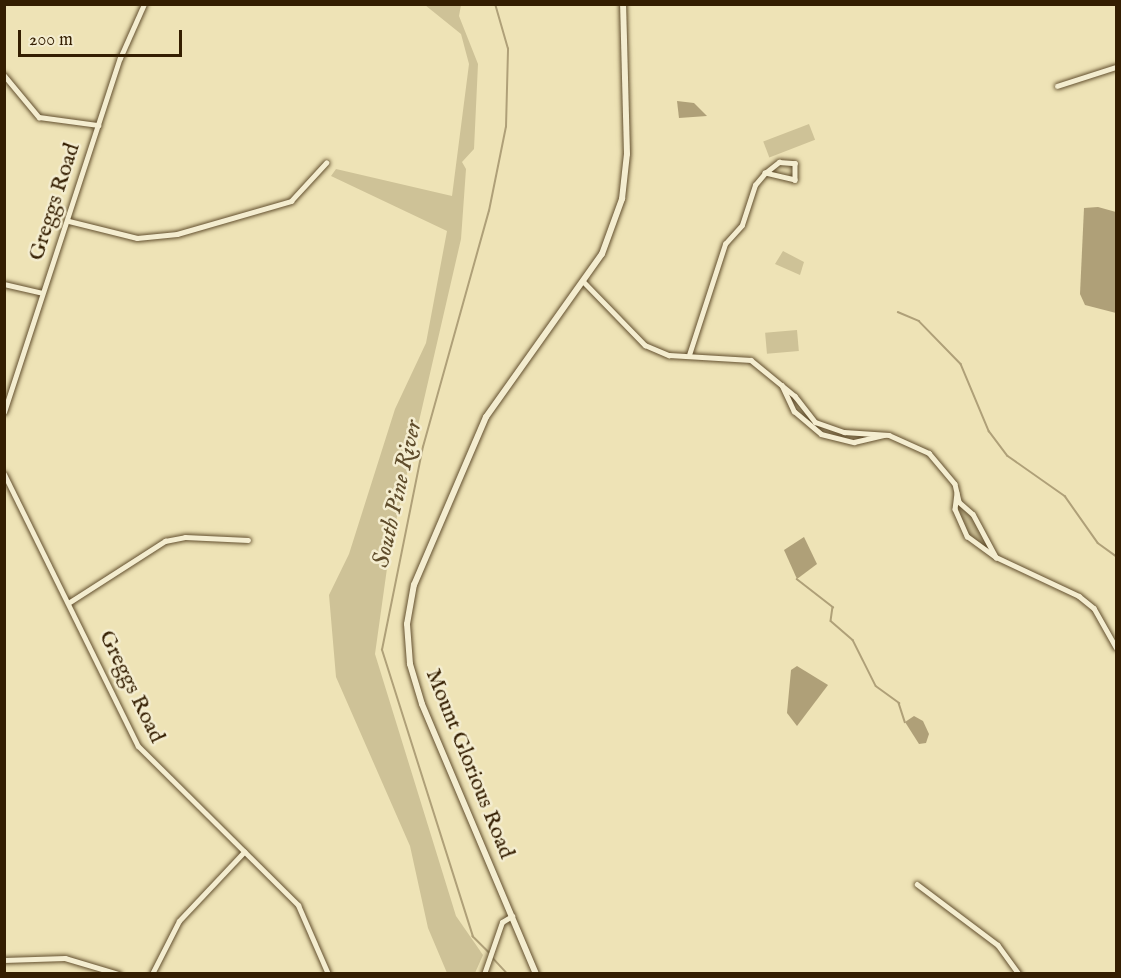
<!DOCTYPE html>
<style>
body{margin:0}
#map{position:relative;width:1121px;height:978px;overflow:hidden;background:#eee3b6;font-family:"IM FELL English",serif}
div>[style]{position:absolute}
[style*='--x']{left:calc(var(--x)*1px);top:calc(var(--y)*1px);width:calc(var(--w)*1px);rotate:calc(var(--a)*1deg)}
.green>*{inset:0;background:#cec297;transform-origin:0 0}
.water>*{inset:0;background:#afa078}
.stream>*{height:1.5px;margin:-0.75px;padding:0 0.75px;transform-origin:0.75px;border-radius:0.75px;background:#afa078}
.roads{filter:drop-shadow(0 0 2px #624f2e) drop-shadow(0 0 2px #624f2e)}
.minor>*{height:4.5px;margin:-2.25px;padding:0 2.25px;transform-origin:2.25px;border-radius:2.25px;background:#f4edd0}
.tertiary>*{height:5px;margin:-2.5px;padding:0 2.5px;transform-origin:2.5px;border-radius:2.5px;background:#f4edd0}
.secondary>*{height:6px;margin:-3px;padding:0 3px;transform-origin:3px;border-radius:3px;background:#f4edd0}
span{translate:-50% -50%;white-space:nowrap;text-align:center;line-height:1.15;-webkit-text-stroke:5px #f4edd0;paint-order:stroke}
.street-label{font-size:22px;color:#341e01}
.water-label{font-size:24px;color:#5f4c2b;font-style:italic}
.frame{position:absolute;inset:0;border:6px solid #341e01;pointer-events:none}
.scale{position:absolute;left:18px;top:30px;width:164px;height:27px;box-sizing:border-box;border:3px solid #341e01;border-top:0;padding-left:8px;font-size:18px;line-height:21px;white-space:nowrap;color:#341e01;-webkit-text-stroke:4px #f4edd0;paint-order:stroke}
</style>
<div id="map">
<div class="green">
<i style="clip-path:polygon(425px 5px,461px 5px,459px 16px,478px 64px,474px 149px,462px 162px,466px 169px,461px 239px,390px 547px,375px 654px,456px 916px,483px 955px,475px 973px,447px 973px,428px 928px,410px 846px,336px 677px,329px 595px,349px 554px,395px 409px,426px 343px,447px 231px,331px 176px,336px 169px,452px 196px,469px 64px,461px 34px)"></i>
<i style="left:809px;top:124px;width:17px;height:49px;rotate:69deg"></i>
<i style="clip-path:polygon(783px 251px,804px 262px,800px 275px,775px 264px)"></i>
<i style="left:797px;top:330px;width:21px;height:32px;rotate:85deg"></i>
<i style="clip-path:polygon(955px 497px,973px 514px,996px 557px,967px 536px)"></i>
</div>
<div class="water">
<i style="clip-path:polygon(677px 101px,694px 103px,707px 116px,679px 118px)"></i>
<i style="clip-path:polygon(1098px 207px,1116px 212px,1116px 313px,1085px 305px,1080px 294px,1084px 208px)"></i>
<i style="clip-path:polygon(804px 537px,817px 564px,797px 579px,784px 550px)"></i>
<i style="clip-path:polygon(797px 666px,828px 685px,797px 726px,787px 713px,791px 670px)"></i>
<i style="clip-path:polygon(914px 716px,923px 721px,929px 734px,926px 743px,919px 744px,905px 722px)"></i>
</div>
<div class="stream">
<i style="--x:898;--y:312;--w:23;--a:23"></i>
<i style="--x:919;--y:321;--w:60;--a:45.7"></i>
<i style="--x:961;--y:364;--w:73;--a:67.3"></i>
<i style="--x:989;--y:431;--w:31;--a:53"></i>
<i style="--x:1008;--y:456;--w:70;--a:35.1"></i>
<i style="--x:1065;--y:496;--w:57;--a:54.9"></i>
<i style="--x:1098;--y:543;--w:22;--a:36"></i>
<i style="--x:797;--y:579;--w:46;--a:37.9"></i>
<i style="--x:833;--y:607;--w:14;--a:98"></i>
<i style="--x:831;--y:621;--w:29;--a:41"></i>
<i style="--x:853;--y:640;--w:51;--a:63.4"></i>
<i style="--x:876;--y:686;--w:29;--a:36"></i>
<i style="--x:899;--y:703;--w:20;--a:72"></i>
<i style="--x:489;--y:953;--w:23;--a:-135"></i>
<i style="--x:473;--y:937;--w:301;--a:-107.6"></i>
<i style="--x:382;--y:650;--w:207;--a:-78.6"></i>
<i style="--x:423;--y:447;--w:245;--a:-74.4"></i>
<i style="--x:489;--y:211;--w:86;--a:-78.6"></i>
<i style="--x:506;--y:127;--w:78;--a:-88.5"></i>
<i style="--x:508;--y:49;--w:47;--a:-106.1"></i>
<i style="--x:492;--y:957;--w:23;--a:47"></i>
</div>
<div class="roads">
<div class="minor">
<i style="--x:4;--y:75;--w:55;--a:50.2"></i>
<i style="--x:39;--y:117;--w:60;--a:7.7"></i>
<i style="--x:1057;--y:86;--w:62;--a:-17.9"></i>
<i style="--x:69;--y:221;--w:70;--a:14"></i>
<i style="--x:137;--y:238;--w:40;--a:-5.7"></i>
<i style="--x:177;--y:234;--w:119;--a:-16.1"></i>
<i style="--x:291;--y:201;--w:52;--a:-47.4"></i>
<i style="--x:584;--y:282;--w:88;--a:45.9"></i>
<i style="--x:645;--y:345;--w:26;--a:23"></i>
<i style="--x:669;--y:355;--w:82;--a:3.5"></i>
<i style="--x:751;--y:360;--w:57;--a:39.3"></i>
<i style="--x:795;--y:396;--w:33;--a:52"></i>
<i style="--x:815;--y:422;--w:31;--a:19"></i>
<i style="--x:844;--y:432;--w:45;--a:3.8"></i>
<i style="--x:889;--y:435;--w:44;--a:24.2"></i>
<i style="--x:929;--y:453;--w:40;--a:50"></i>
<i style="--x:955;--y:484;--w:18;--a:77"></i>
<i style="--x:959;--y:502;--w:18;--a:41"></i>
<i style="--x:973;--y:514;--w:49;--a:61.9"></i>
<i style="--x:996;--y:557;--w:92;--a:25.2"></i>
<i style="--x:1079;--y:596;--w:19;--a:39"></i>
<i style="--x:1094;--y:608;--w:45;--a:60.6"></i>
<i style="--x:4;--y:284;--w:39;--a:13"></i>
<i style="--x:689;--y:355;--w:117;--a:-72"></i>
<i style="--x:725;--y:244;--w:25;--a:-48"></i>
<i style="--x:742;--y:225;--w:42;--a:-72"></i>
<i style="--x:755;--y:185;--w:16;--a:-50"></i>
<i style="--x:765;--y:173;--w:18;--a:-38"></i>
<i style="--x:779;--y:162;--w:16;--a:4"></i>
<i style="--x:795;--y:163;--w:17;--a:90"></i>
<i style="--x:795;--y:180;--w:31;--a:-167"></i>
<i style="--x:782;--y:385;--w:29;--a:65"></i>
<i style="--x:794;--y:411;--w:35;--a:40"></i>
<i style="--x:821;--y:434;--w:34;--a:14"></i>
<i style="--x:854;--y:442;--w:31;--a:-13"></i>
<i style="--x:957;--y:493;--w:16;--a:97"></i>
<i style="--x:955;--y:509;--w:30;--a:66"></i>
<i style="--x:967;--y:536;--w:36;--a:36"></i>
<i style="--x:70;--y:602;--w:113;--a:-32.7"></i>
<i style="--x:165;--y:541;--w:20;--a:-11"></i>
<i style="--x:185;--y:537;--w:63;--a:2.7"></i>
<i style="--x:917;--y:884;--w:101;--a:37"></i>
<i style="--x:998;--y:945;--w:36;--a:54"></i>
<i style="--x:4;--y:960;--w:61;--a:-1.9"></i>
<i style="--x:65;--y:958;--w:56;--a:16.5"></i>
<i style="--x:152;--y:974;--w:59;--a:-63"></i>
<i style="--x:179;--y:921;--w:95;--a:-46.7"></i>
</div>
<div class="tertiary">
<i style="--x:4;--y:412;--w:373;--a:-71.9"></i>
<i style="--x:120;--y:58;--w:59;--a:-66"></i>
<i style="--x:4;--y:474;--w:303;--a:63.8"></i>
<i style="--x:138;--y:746;--w:226;--a:44.8"></i>
<i style="--x:298;--y:905;--w:75;--a:66.5"></i>
<i style="--x:484;--y:974;--w:55;--a:-70.9"></i>
<i style="--x:502;--y:922;--w:12;--a:-31"></i>
</div>
<div class="secondary">
<i style="--x:536;--y:974;--w:293;--a:-112.9"></i>
<i style="--x:422;--y:704;--w:42;--a:-106.7"></i>
<i style="--x:410;--y:664;--w:40;--a:-94.3"></i>
<i style="--x:407;--y:624;--w:40;--a:-80"></i>
<i style="--x:414;--y:585;--w:183;--a:-66.8"></i>
<i style="--x:486;--y:417;--w:200;--a:-54.6"></i>
<i style="--x:602;--y:254;--w:59;--a:-70"></i>
<i style="--x:622;--y:199;--w:45;--a:-83.7"></i>
<i style="--x:627;--y:154;--w:150;--a:-91.5"></i>
</div>
</div>
<div class="street-label">
<span style="left:55px;top:202px;rotate:-72deg">Greggs Road</span>
<span style="left:131px;top:687px;rotate:64deg">Greggs Road</span>
<span style="left:469px;top:764px;rotate:68deg">Mount Glorious Road</span>
</div>
<div class="water-label">
<span style="left:398px;top:494px;rotate:-77deg">South Pine River</span>
</div>
<div class="frame"></div>
<div class="scale">200 m</div>
</div>
